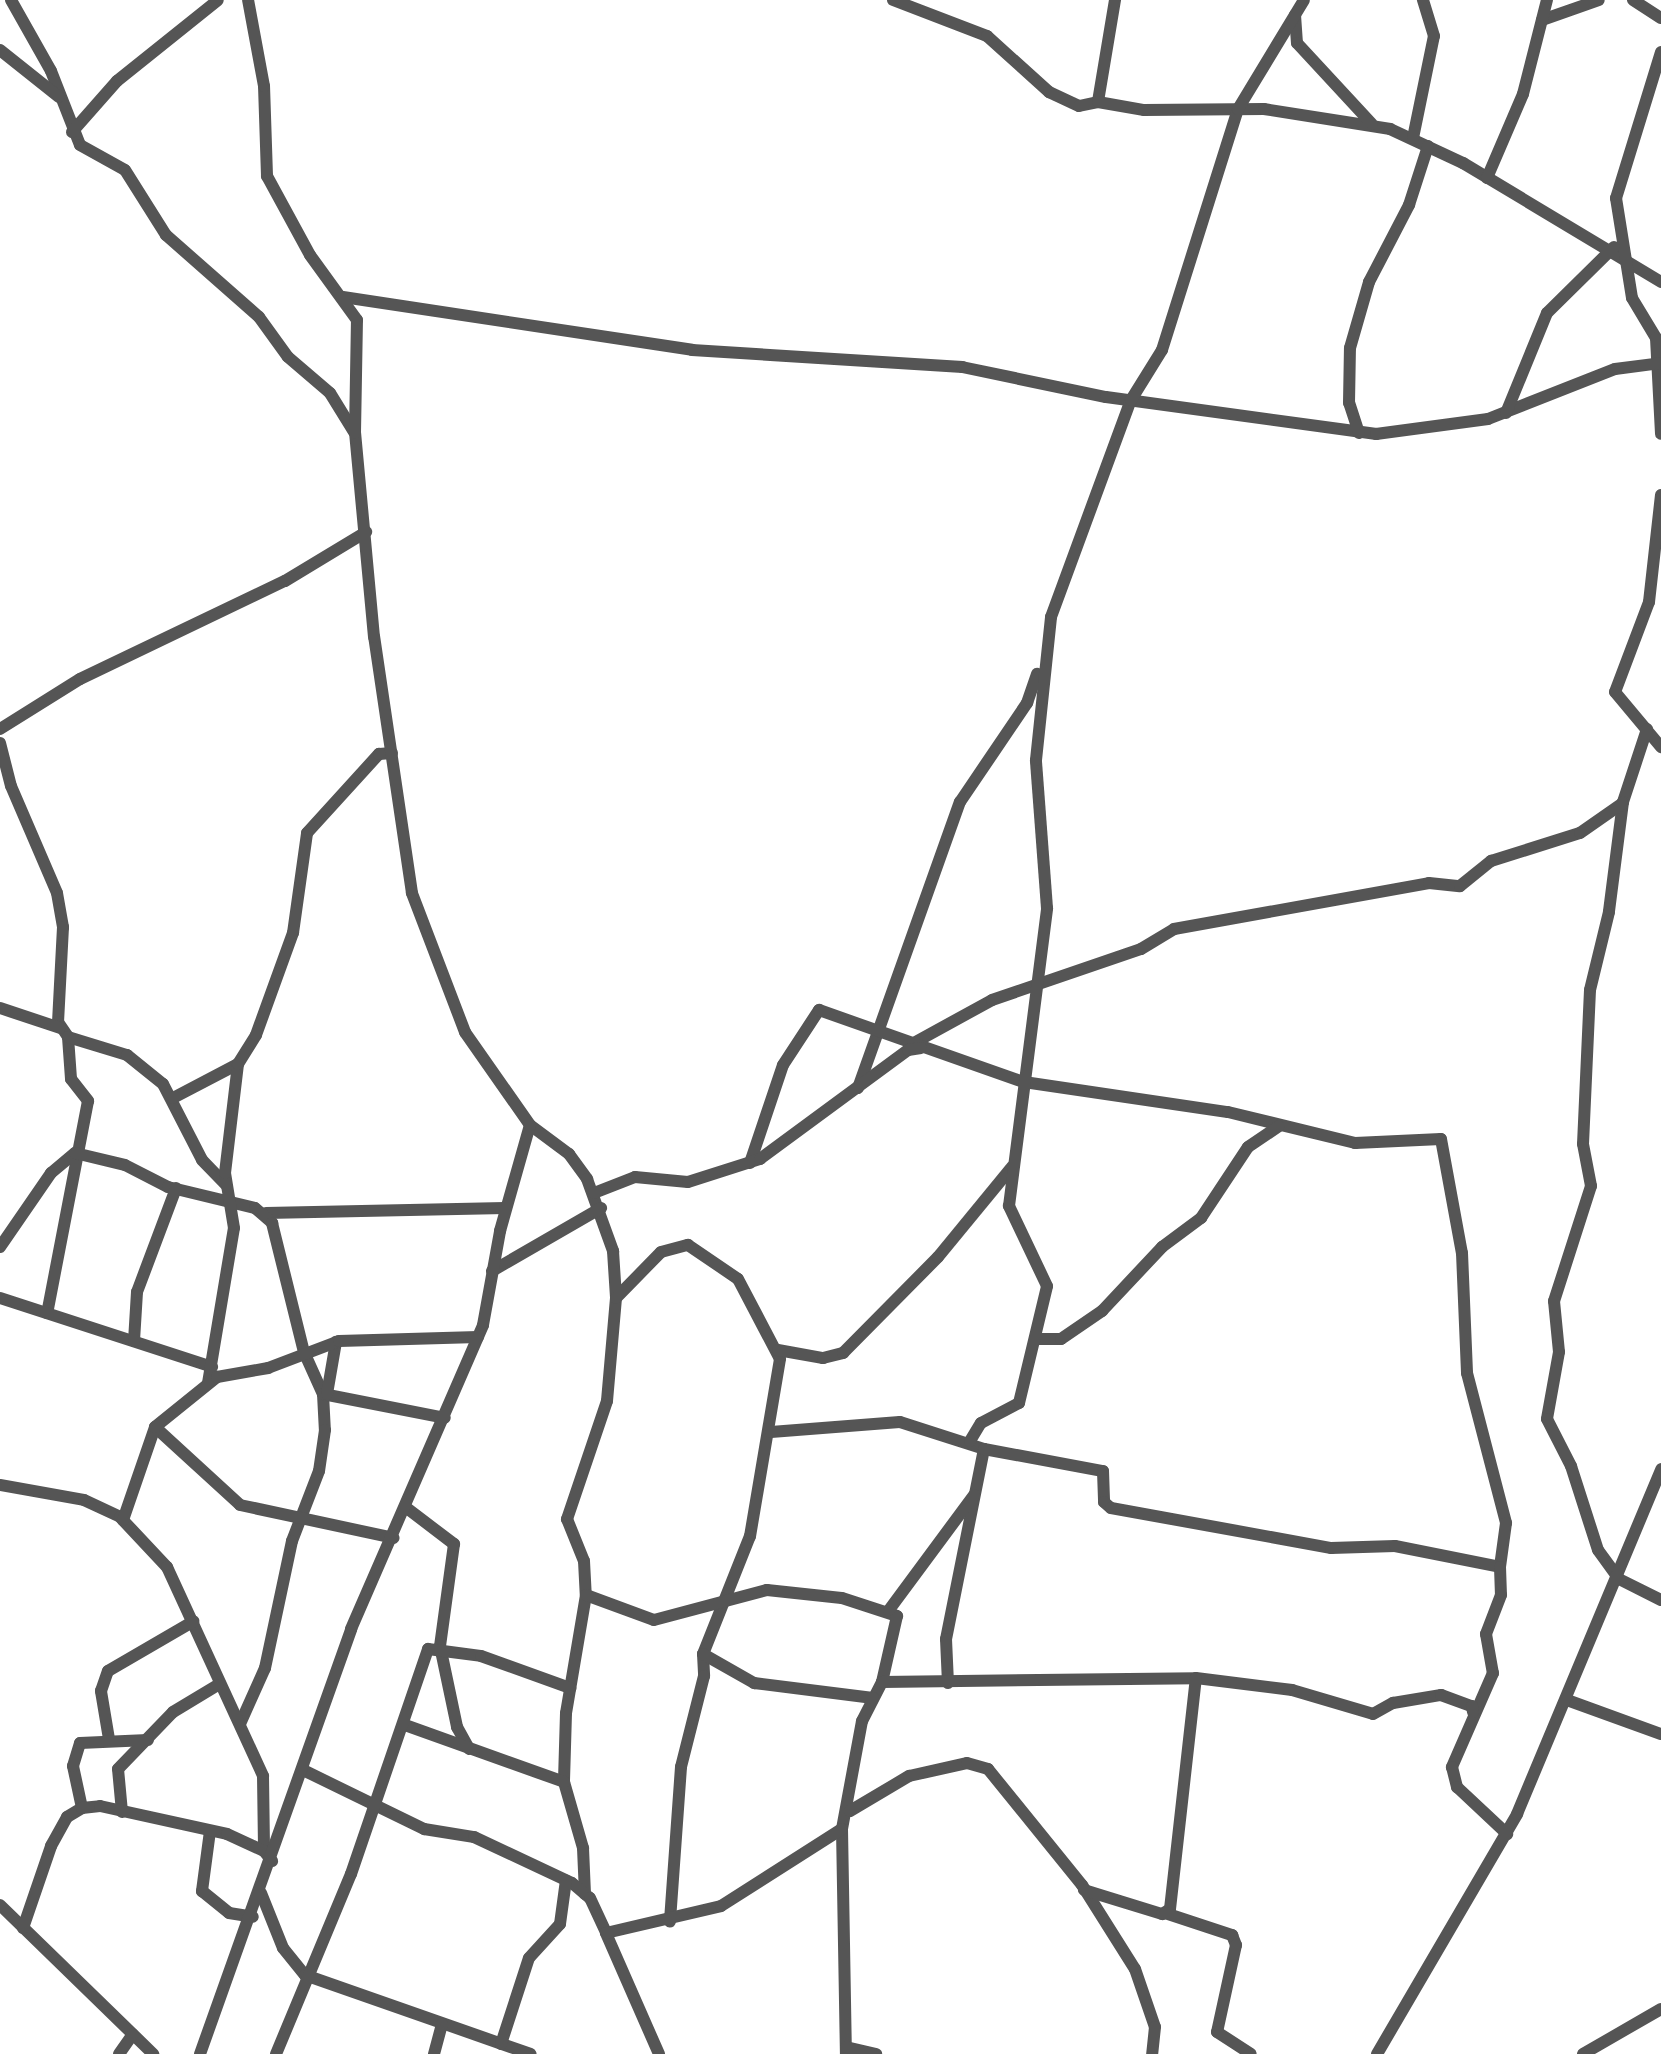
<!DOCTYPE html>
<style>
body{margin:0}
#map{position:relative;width:1661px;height:2054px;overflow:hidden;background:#fff;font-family:Poppins,sans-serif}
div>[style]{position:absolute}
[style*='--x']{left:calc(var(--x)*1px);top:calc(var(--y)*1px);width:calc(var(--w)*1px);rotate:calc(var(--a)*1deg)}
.minor>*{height:12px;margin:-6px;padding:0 6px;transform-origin:6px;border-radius:6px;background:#555}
span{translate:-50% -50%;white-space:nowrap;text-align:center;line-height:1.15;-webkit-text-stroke:5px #fff;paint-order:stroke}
</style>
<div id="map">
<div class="minor">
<i style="--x:11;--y:0;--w:81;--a:60.6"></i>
<i style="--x:51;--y:71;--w:79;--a:68.6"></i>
<i style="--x:80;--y:145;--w:51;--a:29.1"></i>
<i style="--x:125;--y:170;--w:77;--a:57.8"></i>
<i style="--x:166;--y:235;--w:124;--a:41.4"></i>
<i style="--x:259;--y:317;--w:49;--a:54.1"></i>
<i style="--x:288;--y:357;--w:55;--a:40.6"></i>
<i style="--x:330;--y:393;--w:46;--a:58.4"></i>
<i style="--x:893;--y:0;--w:101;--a:21"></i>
<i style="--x:987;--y:36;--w:84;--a:42.1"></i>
<i style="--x:1049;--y:92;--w:33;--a:25"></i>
<i style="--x:1079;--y:106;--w:19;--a:-12"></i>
<i style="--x:1115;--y:0;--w:103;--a:99.5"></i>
<i style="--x:1098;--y:102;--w:47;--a:9.9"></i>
<i style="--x:1144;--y:110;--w:120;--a:-0.5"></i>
<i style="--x:1264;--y:109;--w:128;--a:9"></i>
<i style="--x:1390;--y:129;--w:81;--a:25"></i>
<i style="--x:1463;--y:163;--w:231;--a:31"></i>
<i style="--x:1633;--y:0;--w:33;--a:33"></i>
<i style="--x:1295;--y:15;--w:28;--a:86"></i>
<i style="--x:1297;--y:43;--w:110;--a:47.2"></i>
<i style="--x:1542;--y:20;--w:60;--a:-19.3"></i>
<i style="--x:0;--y:50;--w:75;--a:38.5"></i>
<i style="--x:1661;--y:52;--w:153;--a:107.1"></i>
<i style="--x:1616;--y:198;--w:101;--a:80.9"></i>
<i style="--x:1632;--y:298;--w:47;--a:59"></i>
<i style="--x:1656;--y:338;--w:96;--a:87"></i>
<i style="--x:72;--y:132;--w:68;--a:-48.6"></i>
<i style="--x:117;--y:81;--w:129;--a:-38.7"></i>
<i style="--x:1413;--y:138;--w:104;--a:-78.4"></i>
<i style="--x:1434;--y:36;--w:38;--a:-107"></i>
<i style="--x:1487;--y:178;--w:91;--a:-66.8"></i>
<i style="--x:1523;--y:94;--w:97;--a:-75.7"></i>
<i style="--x:343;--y:297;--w:353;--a:8.6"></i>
<i style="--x:692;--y:350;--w:271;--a:3.6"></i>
<i style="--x:962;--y:367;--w:147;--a:11.8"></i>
<i style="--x:1106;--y:397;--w:273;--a:7.8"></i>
<i style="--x:1376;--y:434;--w:113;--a:-7.6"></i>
<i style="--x:1488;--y:419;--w:136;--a:-21.5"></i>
<i style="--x:1615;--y:369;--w:46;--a:-7.4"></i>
<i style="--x:1506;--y:413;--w:108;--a:-67.7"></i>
<i style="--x:1547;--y:313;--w:94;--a:-44.6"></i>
<i style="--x:1359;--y:433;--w:32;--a:-108"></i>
<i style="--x:1349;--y:403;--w:55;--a:-89"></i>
<i style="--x:1350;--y:348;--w:69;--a:-73.9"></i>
<i style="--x:1369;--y:282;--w:87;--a:-62.5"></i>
<i style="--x:1409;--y:205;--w:62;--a:-72.1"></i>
<i style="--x:1661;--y:495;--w:108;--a:96.4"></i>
<i style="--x:1649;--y:602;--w:96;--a:110.7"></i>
<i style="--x:1615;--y:692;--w:72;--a:50.1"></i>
<i style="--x:0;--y:729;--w:94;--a:-32"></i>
<i style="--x:80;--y:679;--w:227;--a:-25.6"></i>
<i style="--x:285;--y:581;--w:95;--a:-31.2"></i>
<i style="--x:1647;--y:729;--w:77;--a:108.2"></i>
<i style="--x:1623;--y:802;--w:111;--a:97.3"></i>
<i style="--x:1609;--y:912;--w:80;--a:103.7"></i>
<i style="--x:1590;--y:990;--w:154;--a:92.6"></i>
<i style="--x:1583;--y:1144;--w:43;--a:79.2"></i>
<i style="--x:1591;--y:1186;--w:121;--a:107.8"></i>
<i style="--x:1554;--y:1301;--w:51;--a:84.4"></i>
<i style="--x:1559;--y:1352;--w:68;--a:100.2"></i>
<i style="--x:1547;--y:1419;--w:53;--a:62.9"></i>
<i style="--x:1571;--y:1466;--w:88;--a:72.2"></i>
<i style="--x:1598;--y:1550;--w:36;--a:54"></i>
<i style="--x:1619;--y:1579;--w:47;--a:26.6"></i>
<i style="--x:0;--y:743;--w:44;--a:75.7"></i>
<i style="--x:11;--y:786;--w:116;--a:66.7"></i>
<i style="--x:57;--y:893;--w:35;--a:80"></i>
<i style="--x:63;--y:927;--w:95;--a:93"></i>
<i style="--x:58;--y:1022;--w:18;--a:56"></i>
<i style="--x:68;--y:1037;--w:42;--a:85.9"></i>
<i style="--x:71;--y:1079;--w:28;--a:52"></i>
<i style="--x:88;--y:1101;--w:216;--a:100.9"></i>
<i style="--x:0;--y:1008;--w:63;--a:18.4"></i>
<i style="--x:68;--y:1037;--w:62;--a:17"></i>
<i style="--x:127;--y:1055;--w:46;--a:38.9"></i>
<i style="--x:163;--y:1084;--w:85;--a:62.8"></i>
<i style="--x:202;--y:1160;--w:35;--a:46"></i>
<i style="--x:912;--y:1044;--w:91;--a:-28.8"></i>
<i style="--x:992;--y:1000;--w:157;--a:-18.9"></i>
<i style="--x:1141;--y:949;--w:39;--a:-31"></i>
<i style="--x:1174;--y:929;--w:259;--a:-10.2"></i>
<i style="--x:1429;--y:883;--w:31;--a:6"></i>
<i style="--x:1460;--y:886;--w:40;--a:-39"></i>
<i style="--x:1491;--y:861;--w:93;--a:-17.5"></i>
<i style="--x:1580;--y:833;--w:52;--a:-34.9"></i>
<i style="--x:858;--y:1088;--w:304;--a:-70.4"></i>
<i style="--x:960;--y:802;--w:120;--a:-55.9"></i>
<i style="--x:1027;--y:703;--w:31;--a:-71"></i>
<i style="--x:173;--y:1098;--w:73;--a:-27.6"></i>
<i style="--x:530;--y:1125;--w:49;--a:36.6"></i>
<i style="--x:569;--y:1154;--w:31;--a:54"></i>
<i style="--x:587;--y:1179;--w:77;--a:70.1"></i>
<i style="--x:613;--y:1251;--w:47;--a:86.3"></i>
<i style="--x:616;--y:1298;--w:103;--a:95"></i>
<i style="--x:607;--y:1401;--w:125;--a:108.7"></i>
<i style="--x:567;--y:1519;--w:45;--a:68"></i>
<i style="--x:584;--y:1561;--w:34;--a:87"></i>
<i style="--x:586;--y:1595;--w:120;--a:99.6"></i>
<i style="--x:566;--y:1713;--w:69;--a:91.7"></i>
<i style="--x:564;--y:1782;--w:69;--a:73.9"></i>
<i style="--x:583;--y:1848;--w:46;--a:87.5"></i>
<i style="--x:750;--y:1163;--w:103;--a:-71.4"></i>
<i style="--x:783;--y:1065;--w:66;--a:-56.8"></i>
<i style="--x:819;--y:1010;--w:217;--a:19.4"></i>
<i style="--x:1024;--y:1082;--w:206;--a:8.4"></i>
<i style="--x:1228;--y:1112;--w:131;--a:13.7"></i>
<i style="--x:1355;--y:1143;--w:86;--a:-2.7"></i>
<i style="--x:1441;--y:1139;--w:116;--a:79.6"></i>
<i style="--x:1462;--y:1253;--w:120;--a:87.6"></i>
<i style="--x:1467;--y:1373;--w:155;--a:75.4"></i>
<i style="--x:1506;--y:1523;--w:44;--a:97.8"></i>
<i style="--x:594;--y:1193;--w:44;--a:-21.3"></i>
<i style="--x:635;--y:1177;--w:53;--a:5.4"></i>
<i style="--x:688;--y:1182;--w:76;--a:-17.7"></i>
<i style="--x:760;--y:1159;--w:184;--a:-36.4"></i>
<i style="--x:908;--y:1050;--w:13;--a:-9"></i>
<i style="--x:266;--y:1213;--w:239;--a:-1.2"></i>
<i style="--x:0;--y:1247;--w:90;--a:-55.4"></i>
<i style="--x:51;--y:1173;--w:31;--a:-40"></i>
<i style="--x:75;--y:1153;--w:51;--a:13.5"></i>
<i style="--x:125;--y:1165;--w:48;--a:27.1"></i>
<i style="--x:168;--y:1187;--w:89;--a:13.6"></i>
<i style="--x:255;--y:1208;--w:23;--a:41"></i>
<i style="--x:272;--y:1223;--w:133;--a:76.1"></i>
<i style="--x:304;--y:1352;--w:46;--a:65.7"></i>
<i style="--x:323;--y:1394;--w:36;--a:87"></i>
<i style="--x:325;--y:1430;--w:41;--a:98.3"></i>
<i style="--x:319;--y:1471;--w:75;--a:111.1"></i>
<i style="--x:292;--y:1541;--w:130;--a:102"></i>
<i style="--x:265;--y:1668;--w:61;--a:114.1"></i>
<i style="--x:492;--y:1271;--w:126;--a:-30"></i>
<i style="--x:0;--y:1298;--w:223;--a:18"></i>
<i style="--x:616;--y:1298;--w:64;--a:-45.6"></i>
<i style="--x:661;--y:1252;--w:28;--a:-15"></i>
<i style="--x:688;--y:1245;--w:60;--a:34.2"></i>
<i style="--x:738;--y:1279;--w:90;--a:62.3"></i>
<i style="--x:780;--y:1359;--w:180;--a:99.6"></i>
<i style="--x:750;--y:1536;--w:127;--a:111.7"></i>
<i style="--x:703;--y:1654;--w:22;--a:87"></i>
<i style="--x:704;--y:1676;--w:94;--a:104.2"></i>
<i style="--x:681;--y:1767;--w:155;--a:94.1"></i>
<i style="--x:1036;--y:1339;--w:25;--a:0"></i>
<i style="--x:1061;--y:1339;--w:50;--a:-34.3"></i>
<i style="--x:1102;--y:1311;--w:88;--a:-46.8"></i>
<i style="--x:1162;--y:1247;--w:49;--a:-36.6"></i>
<i style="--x:1201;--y:1218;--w:85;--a:-56.5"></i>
<i style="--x:1248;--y:1147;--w:37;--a:-34"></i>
<i style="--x:134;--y:1341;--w:49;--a:-86.5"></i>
<i style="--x:137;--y:1292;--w:111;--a:-69.4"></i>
<i style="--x:778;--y:1350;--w:46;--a:10.1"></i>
<i style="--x:823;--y:1358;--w:21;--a:-14"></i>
<i style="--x:843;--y:1353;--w:135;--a:-45.3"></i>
<i style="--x:938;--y:1257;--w:117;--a:-50.6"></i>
<i style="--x:208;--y:1383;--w:157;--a:-80.5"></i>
<i style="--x:234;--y:1228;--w:56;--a:-99.3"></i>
<i style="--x:225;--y:1173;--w:110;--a:-83.2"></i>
<i style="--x:238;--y:1064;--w:34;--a:-58"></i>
<i style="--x:256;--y:1035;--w:109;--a:-70.1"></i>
<i style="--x:293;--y:933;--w:101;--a:-82"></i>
<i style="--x:307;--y:833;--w:107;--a:-47.7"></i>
<i style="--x:379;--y:754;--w:13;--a:-4"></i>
<i style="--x:323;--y:1394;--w:124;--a:11.1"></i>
<i style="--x:327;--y:1394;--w:53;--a:-80.2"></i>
<i style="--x:155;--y:1427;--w:115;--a:42.5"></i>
<i style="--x:240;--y:1505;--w:157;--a:12.1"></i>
<i style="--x:771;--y:1432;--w:129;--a:-4.4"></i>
<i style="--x:900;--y:1422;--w:88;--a:17.8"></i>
<i style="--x:984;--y:1449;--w:194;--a:101.3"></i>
<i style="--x:946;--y:1639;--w:44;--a:87.4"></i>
<i style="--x:970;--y:1441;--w:21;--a:-59"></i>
<i style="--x:981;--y:1423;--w:43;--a:-27.8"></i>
<i style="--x:1019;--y:1403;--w:120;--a:-76.5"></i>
<i style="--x:1047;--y:1286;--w:89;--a:-115.4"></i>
<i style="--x:1009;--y:1206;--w:300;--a:-82.7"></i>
<i style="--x:1047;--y:908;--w:148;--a:-94.3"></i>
<i style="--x:1036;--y:760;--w:144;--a:-84"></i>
<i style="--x:1051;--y:617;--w:231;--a:-69.8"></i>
<i style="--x:1131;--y:400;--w:59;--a:-58.2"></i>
<i style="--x:1162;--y:350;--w:253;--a:-72.5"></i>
<i style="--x:1238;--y:109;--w:127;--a:-58.8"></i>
<i style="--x:984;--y:1449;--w:121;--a:10.5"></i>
<i style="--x:1103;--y:1471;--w:31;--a:88"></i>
<i style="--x:1104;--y:1502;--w:9;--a:41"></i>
<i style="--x:1111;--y:1508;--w:224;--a:10.3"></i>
<i style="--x:1331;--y:1548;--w:64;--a:-1.8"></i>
<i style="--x:1395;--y:1546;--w:107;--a:11.3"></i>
<i style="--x:1500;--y:1567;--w:28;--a:88"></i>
<i style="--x:1501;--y:1595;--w:42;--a:111"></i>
<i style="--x:1486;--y:1634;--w:40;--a:80"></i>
<i style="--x:1493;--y:1673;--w:103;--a:113.6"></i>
<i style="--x:1452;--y:1767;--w:21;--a:76"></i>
<i style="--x:1457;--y:1787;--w:69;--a:43.2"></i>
<i style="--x:0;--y:1485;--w:85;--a:10.1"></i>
<i style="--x:84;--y:1500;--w:40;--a:25"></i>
<i style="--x:120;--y:1517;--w:69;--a:46.8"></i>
<i style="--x:167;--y:1567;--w:230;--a:65.3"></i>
<i style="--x:263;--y:1776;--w:75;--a:89.2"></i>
<i style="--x:264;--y:1851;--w:13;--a:51"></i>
<i style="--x:408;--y:1509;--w:58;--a:37.3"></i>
<i style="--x:454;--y:1544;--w:103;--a:97.8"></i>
<i style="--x:440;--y:1646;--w:83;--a:78.1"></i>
<i style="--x:457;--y:1727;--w:25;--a:61"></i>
<i style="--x:123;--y:1520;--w:98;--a:-71"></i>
<i style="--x:155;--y:1427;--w:80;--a:-38.9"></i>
<i style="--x:217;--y:1377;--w:52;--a:-10"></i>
<i style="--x:268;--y:1368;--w:76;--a:-20.8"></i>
<i style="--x:339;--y:1341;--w:139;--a:-1.6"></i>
<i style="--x:586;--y:1595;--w:72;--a:20.2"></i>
<i style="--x:654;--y:1620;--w:117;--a:-14.9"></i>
<i style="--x:767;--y:1590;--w:75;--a:6.1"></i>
<i style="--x:842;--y:1598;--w:58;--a:18.1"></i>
<i style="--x:897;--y:1616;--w:68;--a:102.8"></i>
<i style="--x:882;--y:1682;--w:44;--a:117.1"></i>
<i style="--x:862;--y:1721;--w:110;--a:100.5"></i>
<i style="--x:842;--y:1829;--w:225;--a:89"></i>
<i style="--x:889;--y:1610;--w:143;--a:-53.5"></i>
<i style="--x:703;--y:1654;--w:59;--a:29.6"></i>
<i style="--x:754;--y:1683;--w:120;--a:7.2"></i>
<i style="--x:882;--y:1682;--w:314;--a:-0.7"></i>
<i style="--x:1196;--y:1678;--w:97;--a:7.1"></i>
<i style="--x:1292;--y:1690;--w:84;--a:16.5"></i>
<i style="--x:1373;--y:1714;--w:23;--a:-29"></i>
<i style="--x:1393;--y:1703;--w:49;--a:-9.5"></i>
<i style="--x:1441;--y:1695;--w:33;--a:20"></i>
<i style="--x:1472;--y:1706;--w:6;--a:81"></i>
<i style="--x:1567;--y:1700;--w:100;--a:19.9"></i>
<i style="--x:405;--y:1725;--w:169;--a:19.7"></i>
<i style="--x:109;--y:1739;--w:49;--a:-99.5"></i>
<i style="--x:101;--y:1691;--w:21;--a:-71"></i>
<i style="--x:108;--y:1671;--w:99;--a:-30.2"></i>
<i style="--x:303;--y:1770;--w:135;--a:26"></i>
<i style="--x:424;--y:1829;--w:51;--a:9.1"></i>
<i style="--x:474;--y:1837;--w:108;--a:25.1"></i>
<i style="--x:572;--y:1883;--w:23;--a:40"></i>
<i style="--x:590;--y:1898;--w:38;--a:65"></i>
<i style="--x:82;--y:1808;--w:43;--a:-102.1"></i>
<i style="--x:73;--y:1766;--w:24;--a:-73"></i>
<i style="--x:80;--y:1743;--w:68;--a:-2.5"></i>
<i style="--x:850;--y:1811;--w:69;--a:-30.7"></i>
<i style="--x:909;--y:1776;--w:59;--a:-12.6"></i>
<i style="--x:967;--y:1763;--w:22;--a:16"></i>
<i style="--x:988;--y:1769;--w:149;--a:51"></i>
<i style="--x:1082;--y:1885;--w:99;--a:57.8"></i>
<i style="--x:1135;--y:1969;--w:61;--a:71"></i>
<i style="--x:1155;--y:2027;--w:27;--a:96"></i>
<i style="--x:122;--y:1812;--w:43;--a:-95.3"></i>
<i style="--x:118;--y:1769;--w:79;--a:-46"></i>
<i style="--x:173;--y:1712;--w:52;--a:-31"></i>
<i style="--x:210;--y:1831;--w:61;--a:97.6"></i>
<i style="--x:202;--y:1891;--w:35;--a:39"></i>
<i style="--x:229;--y:1913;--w:24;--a:9"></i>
<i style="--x:1084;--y:1890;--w:82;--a:17.1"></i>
<i style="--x:1162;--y:1914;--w:9;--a:-32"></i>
<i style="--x:1170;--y:1909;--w:232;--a:-83.6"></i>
<i style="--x:261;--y:1893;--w:59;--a:68.2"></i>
<i style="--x:283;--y:1948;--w:35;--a:51"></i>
<i style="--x:305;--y:1975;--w:239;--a:19.3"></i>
<i style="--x:0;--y:1905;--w:214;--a:44.2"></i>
<i style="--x:1165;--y:1913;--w:71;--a:18.2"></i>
<i style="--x:1232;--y:1935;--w:11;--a:68"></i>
<i style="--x:1236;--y:1945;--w:89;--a:102.3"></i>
<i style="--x:1217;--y:2032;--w:40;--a:32.9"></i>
<i style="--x:23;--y:1928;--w:87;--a:-71.1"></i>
<i style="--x:51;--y:1846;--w:33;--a:-61"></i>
<i style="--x:67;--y:1817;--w:17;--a:-31"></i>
<i style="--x:82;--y:1808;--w:18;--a:-6"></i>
<i style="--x:100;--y:1806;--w:130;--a:12.4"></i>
<i style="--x:227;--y:1834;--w:41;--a:24.7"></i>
<i style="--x:501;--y:2044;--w:90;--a:-72"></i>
<i style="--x:529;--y:1958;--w:46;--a:-47.6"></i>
<i style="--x:560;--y:1924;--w:44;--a:-82.2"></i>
<i style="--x:846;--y:2047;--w:31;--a:13"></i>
<i style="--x:119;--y:2054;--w:24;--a:-55"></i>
<i style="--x:200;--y:2054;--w:451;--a:-70.4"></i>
<i style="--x:351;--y:1629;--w:331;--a:-66.5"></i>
<i style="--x:483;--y:1325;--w:96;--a:-79.7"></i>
<i style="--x:500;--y:1231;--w:110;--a:-74.2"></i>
<i style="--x:530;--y:1125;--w:113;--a:-125"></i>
<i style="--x:465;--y:1032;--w:149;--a:-110.9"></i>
<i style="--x:412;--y:893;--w:259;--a:-98.4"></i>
<i style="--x:374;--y:637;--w:205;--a:-95.3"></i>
<i style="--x:355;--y:433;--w:113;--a:-89"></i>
<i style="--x:357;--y:320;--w:80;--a:-125.9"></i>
<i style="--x:310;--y:255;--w:90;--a:-118.6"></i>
<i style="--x:267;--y:176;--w:90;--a:-91.9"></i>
<i style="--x:264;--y:86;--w:87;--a:-100.5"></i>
<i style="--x:276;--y:2054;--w:195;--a:-67.4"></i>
<i style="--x:351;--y:1874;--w:238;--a:-71.1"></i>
<i style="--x:428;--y:1649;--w:53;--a:7.5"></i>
<i style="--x:481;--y:1656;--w:95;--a:19.8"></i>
<i style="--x:434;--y:2054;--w:31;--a:-75"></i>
<i style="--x:659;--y:2054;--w:132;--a:-113.7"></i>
<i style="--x:606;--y:1933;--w:118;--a:-13.2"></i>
<i style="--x:721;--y:1906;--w:143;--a:-32.5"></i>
<i style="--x:1377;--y:2054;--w:278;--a:-59.7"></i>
<i style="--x:1517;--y:1814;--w:374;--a:-67.3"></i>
<i style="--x:1583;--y:2054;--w:90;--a:-30"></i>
</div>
</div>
